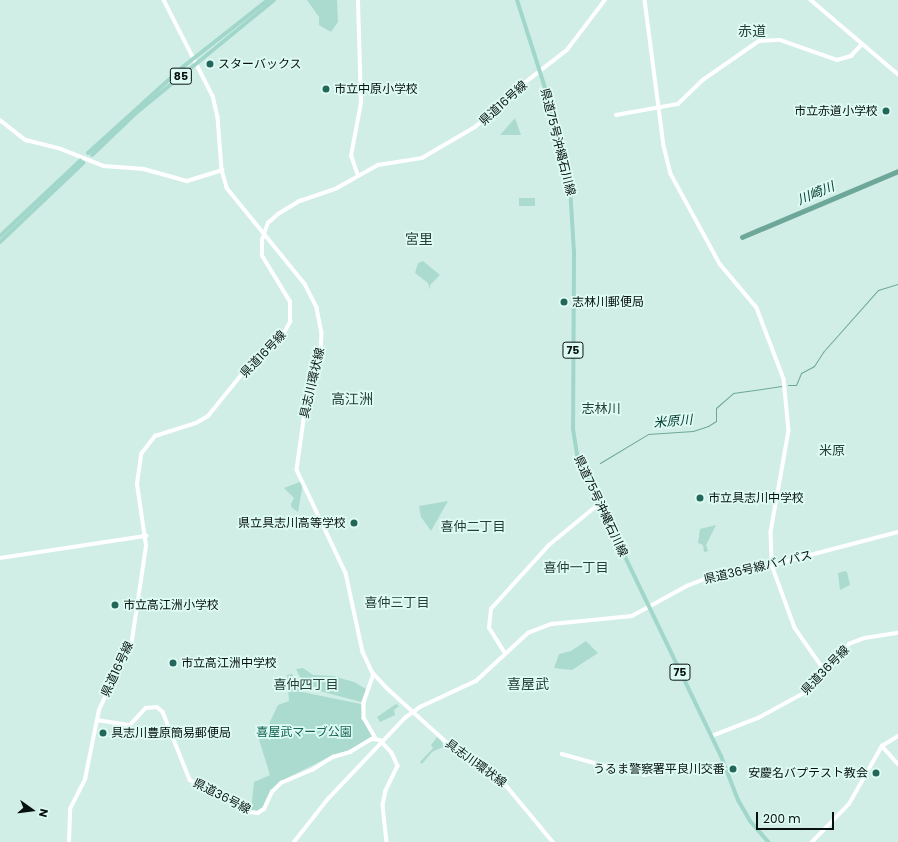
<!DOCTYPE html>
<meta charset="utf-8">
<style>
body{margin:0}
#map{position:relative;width:898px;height:842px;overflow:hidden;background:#d1eee6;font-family:Poppins,"Noto Sans JP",sans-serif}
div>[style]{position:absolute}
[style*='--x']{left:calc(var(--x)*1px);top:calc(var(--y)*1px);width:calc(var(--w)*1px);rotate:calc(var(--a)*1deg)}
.green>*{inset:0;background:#aadbce;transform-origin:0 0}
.stream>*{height:1px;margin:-0.5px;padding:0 0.5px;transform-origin:0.5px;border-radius:0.5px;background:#6da799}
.river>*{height:4.5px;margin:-2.25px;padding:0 2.25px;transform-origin:2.25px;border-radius:2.25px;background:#6da799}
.secondary>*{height:3.5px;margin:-1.75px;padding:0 1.75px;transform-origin:1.75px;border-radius:1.75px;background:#fff}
.primary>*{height:4px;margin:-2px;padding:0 2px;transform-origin:2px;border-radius:2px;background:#a1d6ca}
.dots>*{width:11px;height:11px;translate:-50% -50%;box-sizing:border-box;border:2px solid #defbf3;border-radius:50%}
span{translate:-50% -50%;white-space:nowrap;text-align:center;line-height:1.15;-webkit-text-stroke:3.5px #defbf3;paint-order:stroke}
.shield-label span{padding:1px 3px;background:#defbf3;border:1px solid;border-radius:3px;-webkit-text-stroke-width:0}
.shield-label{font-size:11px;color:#07110e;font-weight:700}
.poi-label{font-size:12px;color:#07110e}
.left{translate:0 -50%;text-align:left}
.right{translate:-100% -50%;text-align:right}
.street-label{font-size:12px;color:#07110e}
.park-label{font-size:12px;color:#176456}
.water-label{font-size:13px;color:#00382f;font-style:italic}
.neighbourhood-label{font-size:13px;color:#273f39}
.quarter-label{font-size:14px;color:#273f39}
.north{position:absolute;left:12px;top:790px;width:40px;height:40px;-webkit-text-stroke:3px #defbf3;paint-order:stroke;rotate:104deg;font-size:11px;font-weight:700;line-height:16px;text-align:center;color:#07110e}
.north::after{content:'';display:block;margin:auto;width:14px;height:18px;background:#07110e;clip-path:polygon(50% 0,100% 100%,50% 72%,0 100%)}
.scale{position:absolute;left:756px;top:812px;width:78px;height:18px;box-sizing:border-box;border:2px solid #07110e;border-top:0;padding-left:5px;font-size:12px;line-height:14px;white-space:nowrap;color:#07110e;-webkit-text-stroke:3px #defbf3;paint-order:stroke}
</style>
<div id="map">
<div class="green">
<i style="clip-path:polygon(307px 0,337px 0,338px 22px,331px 32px,319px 25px,319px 17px)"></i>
<i style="clip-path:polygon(515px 118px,521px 135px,500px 135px)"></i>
<i style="left:519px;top:198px;width:16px;height:8px"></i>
<i style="clip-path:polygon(423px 261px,440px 275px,430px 285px,430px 290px,428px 283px,415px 273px,418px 263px)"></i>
<i style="clip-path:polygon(302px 481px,303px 483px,298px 512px,292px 508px,291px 504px,294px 498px,284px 488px)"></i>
<i style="clip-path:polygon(448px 501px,431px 531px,421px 517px,419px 506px)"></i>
<i style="clip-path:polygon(716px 525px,706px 545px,708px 551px,704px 552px,703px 545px,698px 543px,700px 529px)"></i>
<i style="clip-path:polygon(845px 571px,847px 572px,850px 585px,840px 590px,838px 573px)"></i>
<i style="clip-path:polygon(586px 641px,598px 653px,572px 670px,554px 668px,559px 654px,571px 651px)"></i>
<i style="clip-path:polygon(303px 668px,313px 675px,333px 676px,354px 682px,366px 689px,361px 702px,305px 687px,296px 669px)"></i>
<i style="clip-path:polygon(292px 674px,302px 692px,361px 704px,362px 719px,373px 736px,350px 750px,333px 755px,281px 781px,271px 790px,263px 807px,257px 811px,251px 810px,254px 782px,270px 775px,257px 733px,268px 726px,278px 705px,289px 701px,287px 675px)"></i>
<i style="clip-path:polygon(396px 704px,399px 706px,394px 710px,395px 715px,380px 722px,377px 717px)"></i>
<i style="clip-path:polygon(437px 737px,444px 744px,443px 747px,432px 752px,422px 764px,420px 762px,433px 748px,431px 745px)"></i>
</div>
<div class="stream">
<i style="--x:788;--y:385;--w:8;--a:0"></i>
<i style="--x:796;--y:385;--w:13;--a:-67"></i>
<i style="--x:801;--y:373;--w:15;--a:-28"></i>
<i style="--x:814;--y:366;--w:17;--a:-57"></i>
<i style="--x:823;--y:352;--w:83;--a:-48.4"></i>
<i style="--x:878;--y:290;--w:21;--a:-17"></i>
<i style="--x:600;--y:463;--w:56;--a:-31.1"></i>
<i style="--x:648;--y:434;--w:45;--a:-3.8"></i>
<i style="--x:693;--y:431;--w:16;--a:-18"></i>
<i style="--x:708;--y:426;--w:9;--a:-32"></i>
<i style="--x:716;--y:421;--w:13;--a:-90"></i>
<i style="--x:716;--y:408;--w:23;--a:-41"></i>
<i style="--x:733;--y:393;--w:49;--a:-8.1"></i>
</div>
<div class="river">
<i style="--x:742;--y:237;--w:169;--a:-22.9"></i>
</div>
<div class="secondary">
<i style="--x:164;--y:0;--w:108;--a:63"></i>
<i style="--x:213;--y:96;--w:22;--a:77"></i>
<i style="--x:218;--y:117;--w:53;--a:85.7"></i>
<i style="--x:222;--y:170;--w:19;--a:74"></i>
<i style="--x:227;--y:188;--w:124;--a:50.9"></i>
<i style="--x:305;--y:284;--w:27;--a:63"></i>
<i style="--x:317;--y:308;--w:25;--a:79"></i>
<i style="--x:322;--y:333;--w:17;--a:93"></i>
<i style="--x:321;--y:350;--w:72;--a:103.7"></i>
<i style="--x:304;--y:420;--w:50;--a:98"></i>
<i style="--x:297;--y:470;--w:114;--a:64.6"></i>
<i style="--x:346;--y:573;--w:81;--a:77.9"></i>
<i style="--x:363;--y:652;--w:23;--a:65"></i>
<i style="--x:373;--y:673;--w:22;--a:47"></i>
<i style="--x:388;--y:689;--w:100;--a:42.2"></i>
<i style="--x:462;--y:756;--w:51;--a:33.1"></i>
<i style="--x:505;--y:784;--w:75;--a:50.4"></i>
<i style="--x:645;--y:0;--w:147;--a:82.6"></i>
<i style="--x:664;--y:146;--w:29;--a:76"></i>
<i style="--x:671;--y:174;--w:102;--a:61.4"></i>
<i style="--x:720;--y:264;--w:57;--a:49.9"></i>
<i style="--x:757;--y:308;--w:76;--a:69.2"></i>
<i style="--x:784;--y:379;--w:52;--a:84.5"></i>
<i style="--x:789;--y:431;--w:103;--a:100.1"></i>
<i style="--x:771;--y:532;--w:33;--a:88"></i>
<i style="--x:772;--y:565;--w:67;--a:69.9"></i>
<i style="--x:795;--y:628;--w:52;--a:55.1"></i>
<i style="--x:811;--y:0;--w:114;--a:40.4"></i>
<i style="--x:616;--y:115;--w:63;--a:-10.1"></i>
<i style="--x:678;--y:104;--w:35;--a:-44"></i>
<i style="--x:703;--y:80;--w:68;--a:-34.9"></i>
<i style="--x:759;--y:41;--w:21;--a:-3"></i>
<i style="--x:780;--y:40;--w:60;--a:19.3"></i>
<i style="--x:837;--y:60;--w:15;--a:-16"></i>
<i style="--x:851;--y:56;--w:16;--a:-47"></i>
<i style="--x:0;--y:120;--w:33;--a:38"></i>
<i style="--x:26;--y:140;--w:36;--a:14"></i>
<i style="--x:61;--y:149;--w:46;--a:21.6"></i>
<i style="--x:104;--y:166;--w:40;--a:4.3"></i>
<i style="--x:144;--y:169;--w:45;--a:15.6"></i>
<i style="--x:187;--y:181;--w:37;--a:-17"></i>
<i style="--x:358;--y:176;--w:21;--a:-109"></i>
<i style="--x:351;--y:156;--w:54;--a:-79.3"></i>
<i style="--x:361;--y:103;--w:103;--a:-91.7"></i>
<i style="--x:0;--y:558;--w:148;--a:-8.6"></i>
<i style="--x:504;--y:652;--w:28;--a:-122"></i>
<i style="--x:489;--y:628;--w:19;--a:-84"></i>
<i style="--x:491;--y:609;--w:86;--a:-47.8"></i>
<i style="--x:549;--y:545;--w:65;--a:-39.4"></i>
<i style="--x:374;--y:674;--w:31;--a:109"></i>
<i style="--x:364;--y:703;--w:15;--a:90"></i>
<i style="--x:364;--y:718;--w:24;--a:60"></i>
<i style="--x:97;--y:720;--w:33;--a:9"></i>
<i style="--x:130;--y:725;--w:23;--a:-47"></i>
<i style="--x:146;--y:708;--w:11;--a:-5"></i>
<i style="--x:157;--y:707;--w:8;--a:40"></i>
<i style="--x:163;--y:712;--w:73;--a:68.3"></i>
<i style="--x:190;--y:780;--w:67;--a:28.5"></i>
<i style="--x:249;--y:812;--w:9;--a:6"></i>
<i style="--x:258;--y:813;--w:7;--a:-34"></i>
<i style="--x:264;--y:809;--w:19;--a:-65"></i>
<i style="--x:272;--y:792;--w:13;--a:-45"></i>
<i style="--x:281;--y:783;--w:34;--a:-23"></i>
<i style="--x:312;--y:770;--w:25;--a:-32"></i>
<i style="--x:333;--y:757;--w:18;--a:-16"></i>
<i style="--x:350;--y:752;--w:26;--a:-31"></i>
<i style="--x:372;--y:739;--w:8;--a:7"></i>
<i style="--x:380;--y:740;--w:18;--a:47"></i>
<i style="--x:392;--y:753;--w:14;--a:65"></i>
<i style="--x:398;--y:766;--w:28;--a:116"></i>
<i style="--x:386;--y:791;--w:14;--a:102"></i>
<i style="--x:383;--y:805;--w:37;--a:84"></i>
<i style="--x:712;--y:736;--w:49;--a:-21.4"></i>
<i style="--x:758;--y:718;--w:55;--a:-28.4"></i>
<i style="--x:806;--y:692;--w:64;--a:-48.1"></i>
<i style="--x:849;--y:644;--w:17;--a:-21"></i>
<i style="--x:865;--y:638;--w:33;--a:-9"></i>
<i style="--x:882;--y:746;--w:24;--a:48"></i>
<i style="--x:562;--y:754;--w:49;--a:15.5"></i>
<i style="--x:644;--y:775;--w:35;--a:-13"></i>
<i style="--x:678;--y:767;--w:46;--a:-3.7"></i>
<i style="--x:69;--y:842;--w:33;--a:-88"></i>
<i style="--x:70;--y:809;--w:34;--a:-63"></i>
<i style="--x:85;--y:779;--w:70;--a:-78.5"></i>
<i style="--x:99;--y:710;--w:77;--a:-64.8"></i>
<i style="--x:132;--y:640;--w:95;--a:-81.5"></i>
<i style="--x:146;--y:546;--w:63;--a:-98.3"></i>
<i style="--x:137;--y:484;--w:30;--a:-82"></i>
<i style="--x:141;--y:454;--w:23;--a:-52"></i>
<i style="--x:155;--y:436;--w:43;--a:-17.6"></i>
<i style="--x:196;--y:423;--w:14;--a:-30"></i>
<i style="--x:208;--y:416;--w:55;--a:-50.9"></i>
<i style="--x:243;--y:373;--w:57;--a:-44.3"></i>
<i style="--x:284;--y:333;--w:13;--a:-61"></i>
<i style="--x:290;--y:322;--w:20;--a:-90"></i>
<i style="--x:290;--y:302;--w:54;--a:-121.3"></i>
<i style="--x:262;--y:256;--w:16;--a:-90"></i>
<i style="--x:262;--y:240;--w:18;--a:-71"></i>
<i style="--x:268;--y:223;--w:13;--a:-42"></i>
<i style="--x:278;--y:214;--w:26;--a:-31"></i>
<i style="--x:300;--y:201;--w:39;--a:-19"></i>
<i style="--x:337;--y:188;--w:47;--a:-29.3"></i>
<i style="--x:378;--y:165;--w:45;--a:-9"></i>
<i style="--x:422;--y:158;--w:61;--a:-30.3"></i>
<i style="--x:475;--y:127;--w:34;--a:-38"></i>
<i style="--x:502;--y:106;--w:29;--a:-46"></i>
<i style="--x:522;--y:85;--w:57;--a:-37.9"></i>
<i style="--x:567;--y:50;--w:63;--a:-52.8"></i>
<i style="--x:294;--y:842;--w:55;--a:-51.7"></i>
<i style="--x:328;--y:799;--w:112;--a:-46.5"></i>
<i style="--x:405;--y:718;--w:19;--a:-36"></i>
<i style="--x:420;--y:707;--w:62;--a:-24.9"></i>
<i style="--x:476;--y:681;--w:71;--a:-42.7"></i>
<i style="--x:528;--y:633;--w:26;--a:-21"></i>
<i style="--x:552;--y:624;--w:80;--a:-5.7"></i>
<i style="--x:632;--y:616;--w:63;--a:-28.6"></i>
<i style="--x:687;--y:586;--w:22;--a:-22"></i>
<i style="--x:707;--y:578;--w:66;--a:-11.3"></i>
<i style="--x:772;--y:565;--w:130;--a:-14.7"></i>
<i style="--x:812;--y:842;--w:53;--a:-45.8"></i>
<i style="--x:849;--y:804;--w:67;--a:-60.4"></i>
<i style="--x:882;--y:746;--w:19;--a:-32"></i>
</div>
<div class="primary">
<i style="--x:517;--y:0;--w:99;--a:72.3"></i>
<i style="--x:547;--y:94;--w:96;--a:76.1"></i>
<i style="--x:570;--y:187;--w:65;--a:86.5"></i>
<i style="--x:574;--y:252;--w:177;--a:90.3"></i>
<i style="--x:573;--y:429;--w:30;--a:81"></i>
<i style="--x:578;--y:459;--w:330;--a:64.3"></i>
<i style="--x:721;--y:756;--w:47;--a:68.9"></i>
<i style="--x:738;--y:800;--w:24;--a:60"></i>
<i style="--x:750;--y:821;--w:28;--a:49"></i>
<i style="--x:88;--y:153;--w:130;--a:-42.2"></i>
<i style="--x:184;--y:66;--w:107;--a:-38.2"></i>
<i style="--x:92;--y:155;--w:61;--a:-43.7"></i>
<i style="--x:136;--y:113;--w:178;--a:-39.3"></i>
<i style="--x:0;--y:236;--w:110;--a:-43.2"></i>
<i style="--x:0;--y:242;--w:115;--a:-43.6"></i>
</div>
<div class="dots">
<i style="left:210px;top:64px;background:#226759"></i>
<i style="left:326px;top:89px;background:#226759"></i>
<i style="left:886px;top:111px;background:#226759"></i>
<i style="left:564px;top:302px;background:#226759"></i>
<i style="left:700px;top:498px;background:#226759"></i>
<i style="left:354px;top:523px;background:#226759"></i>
<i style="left:115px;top:605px;background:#226759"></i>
<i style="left:173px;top:663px;background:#226759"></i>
<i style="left:103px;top:733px;background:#226759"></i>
<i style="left:733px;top:769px;background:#226759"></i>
<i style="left:876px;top:773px;background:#226759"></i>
</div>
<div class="shield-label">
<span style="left:181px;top:76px">85</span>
<span style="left:573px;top:350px">75</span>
<span style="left:680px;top:672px">75</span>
</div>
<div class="poi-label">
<span class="left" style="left:218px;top:64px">スターバックス</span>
<span class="left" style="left:334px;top:89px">市立中原小学校</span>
<span class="right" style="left:878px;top:111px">市立赤道小学校</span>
<span class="left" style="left:572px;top:302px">志林川郵便局</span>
<span class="left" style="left:708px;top:498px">市立具志川中学校</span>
<span class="right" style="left:346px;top:523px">県立具志川高等学校</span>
<span class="left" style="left:123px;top:605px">市立高江洲小学校</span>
<span class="left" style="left:181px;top:663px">市立高江洲中学校</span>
<span class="left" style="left:111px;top:733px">具志川豊原簡易郵便局</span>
<span class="right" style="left:725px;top:769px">うるま警察署平良川交番</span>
<span class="right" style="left:868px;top:773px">安慶名バプテスト教会</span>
</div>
<div class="street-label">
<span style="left:503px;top:103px;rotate:-42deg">県道16号線</span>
<span style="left:558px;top:142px;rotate:76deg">県道75号沖縄石川線</span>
<span style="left:263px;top:354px;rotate:-46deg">県道16号線</span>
<span style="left:312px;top:383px;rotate:-77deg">具志川環状線</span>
<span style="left:601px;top:506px;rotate:65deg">県道75号沖縄石川線</span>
<span style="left:758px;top:567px;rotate:-13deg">県道36号線バイパス</span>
<span style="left:117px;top:669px;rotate:-65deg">県道16号線</span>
<span style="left:825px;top:670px;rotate:-46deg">県道36号線</span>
<span style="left:476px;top:763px;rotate:36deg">具志川環状線</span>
<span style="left:222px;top:796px;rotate:27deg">県道36号線</span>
</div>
<div class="park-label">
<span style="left:304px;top:732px">喜屋武マーブ公園</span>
</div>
<div class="water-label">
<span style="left:816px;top:194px;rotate:-23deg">川崎川</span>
<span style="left:673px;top:422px;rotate:-5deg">米原川</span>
</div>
<div class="neighbourhood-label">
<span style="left:601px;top:409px">志林川</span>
<span style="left:832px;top:451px">米原</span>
<span style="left:473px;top:527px">喜仲二丁目</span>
<span style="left:576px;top:568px">喜仲一丁目</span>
<span style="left:397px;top:603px">喜仲三丁目</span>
<span style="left:306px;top:685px">喜仲四丁目</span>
</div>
<div class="quarter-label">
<span style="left:752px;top:31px">赤道</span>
<span style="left:419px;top:239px">宮里</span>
<span style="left:352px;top:399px">高江洲</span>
<span style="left:528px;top:684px">喜屋武</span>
</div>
<div class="north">N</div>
<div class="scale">200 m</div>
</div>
